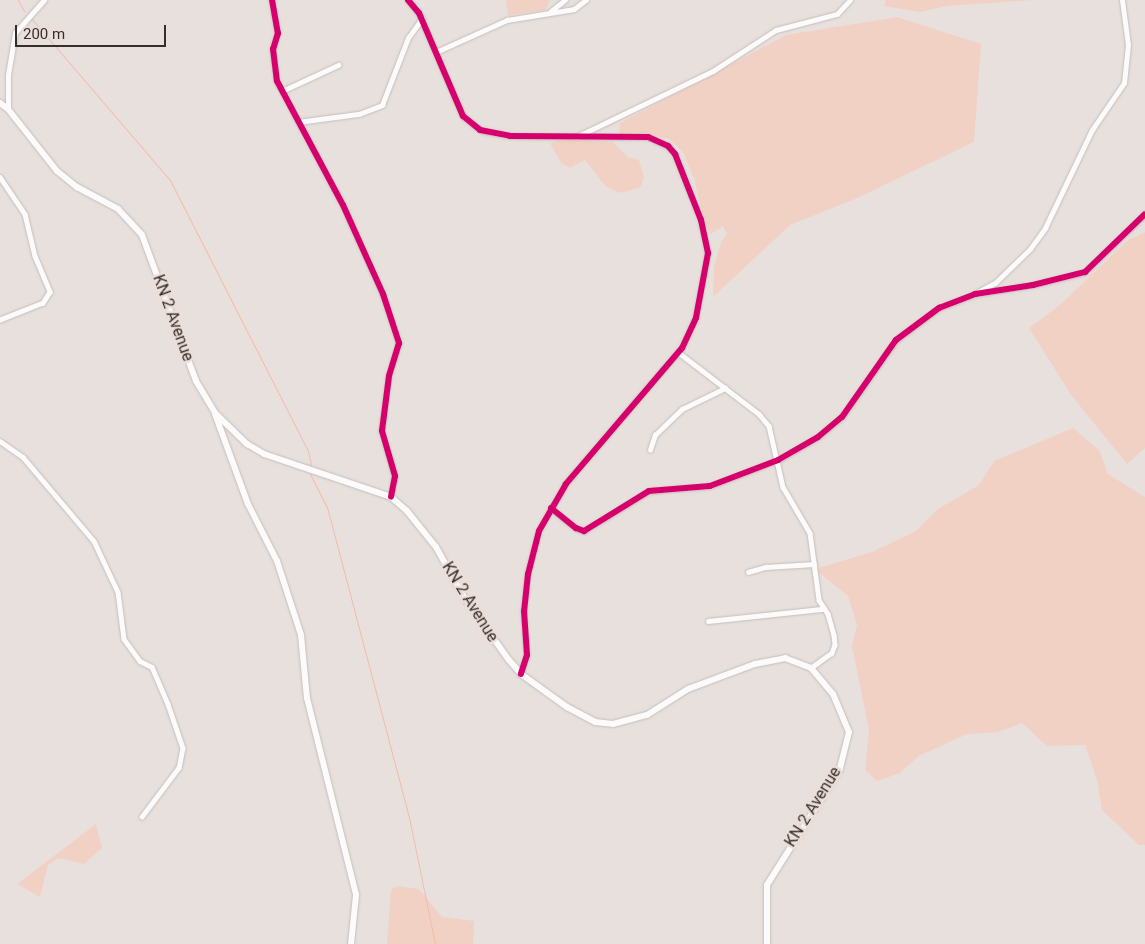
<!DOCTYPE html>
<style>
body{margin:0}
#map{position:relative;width:1145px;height:944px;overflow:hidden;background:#e8e0dc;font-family:Roboto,sans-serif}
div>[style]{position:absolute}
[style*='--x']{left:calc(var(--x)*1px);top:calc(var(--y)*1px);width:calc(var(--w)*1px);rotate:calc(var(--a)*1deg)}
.green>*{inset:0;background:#f2d1c5}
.stream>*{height:1px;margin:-0.5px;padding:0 0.5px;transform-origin:0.5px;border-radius:0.5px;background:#f2bca8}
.roads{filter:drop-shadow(0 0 1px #c4bebb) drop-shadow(0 0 1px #c4bebb)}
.minor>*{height:4.5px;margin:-2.25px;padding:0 2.25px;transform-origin:2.25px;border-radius:2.25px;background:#fcfafa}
.secondary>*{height:6px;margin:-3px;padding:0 3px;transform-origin:3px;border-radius:3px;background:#fcfafa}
.cycleway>*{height:6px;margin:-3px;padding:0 3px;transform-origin:3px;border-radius:3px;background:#d6006c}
span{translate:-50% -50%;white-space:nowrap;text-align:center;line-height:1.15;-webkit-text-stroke:5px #ecded8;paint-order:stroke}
.street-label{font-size:16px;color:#342f2d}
.scale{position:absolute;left:15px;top:25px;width:151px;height:22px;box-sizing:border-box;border:2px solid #342f2d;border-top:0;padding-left:6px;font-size:15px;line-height:18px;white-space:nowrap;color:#342f2d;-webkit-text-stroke:4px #ecded8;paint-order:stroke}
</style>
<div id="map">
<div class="green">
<i style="clip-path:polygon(506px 0,550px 0,546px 10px,508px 15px)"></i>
<i style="clip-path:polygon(886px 0,1033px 0,947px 6px,920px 12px,884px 6px)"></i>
<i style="clip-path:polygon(897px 17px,981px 44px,974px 142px,855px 199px,790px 225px,713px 297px,714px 267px,721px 242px,727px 234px,723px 226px,711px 234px,705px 225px,694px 179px,683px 152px,668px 138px,619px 135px,620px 123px,786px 35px)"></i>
<i style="clip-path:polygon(564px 139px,613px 142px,628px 157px,639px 160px,644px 177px,641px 187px,621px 193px,606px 187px,585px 160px,570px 168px,561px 163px,550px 143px)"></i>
<i style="clip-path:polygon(1145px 232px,1145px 448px,1127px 464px,1071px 395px,1029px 328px,1060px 305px,1128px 240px)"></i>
<i style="clip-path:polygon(1073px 428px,1099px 450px,1108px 474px,1145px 497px,1145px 845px,1139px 845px,1102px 810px,1097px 780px,1085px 745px,1047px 746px,1022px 723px,998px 732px,967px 734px,919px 756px,900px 773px,877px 781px,865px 770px,869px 730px,852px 646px,857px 625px,848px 596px,815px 569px,872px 552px,916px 531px,938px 509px,979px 485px,994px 461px)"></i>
<i style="clip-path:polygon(96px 824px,102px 848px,84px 864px,58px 858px,48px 865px,40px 897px,17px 884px)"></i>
<i style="clip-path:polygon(397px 886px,419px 889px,442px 917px,474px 921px,473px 944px,387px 944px,391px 890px)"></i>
</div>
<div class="stream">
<i style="--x:18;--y:0;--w:13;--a:61"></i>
<i style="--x:31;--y:18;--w:213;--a:49.4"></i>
<i style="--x:170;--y:180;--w:304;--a:63"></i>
<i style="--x:308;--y:451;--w:14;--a:78"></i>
<i style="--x:310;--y:474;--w:37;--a:63"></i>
<i style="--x:327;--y:507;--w:326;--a:75.2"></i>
<i style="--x:410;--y:822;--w:125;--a:78.4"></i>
</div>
<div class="roads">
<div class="minor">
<i style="--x:272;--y:0;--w:34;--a:80"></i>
<i style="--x:278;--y:33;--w:17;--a:107"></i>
<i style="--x:273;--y:49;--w:32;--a:83"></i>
<i style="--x:277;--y:81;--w:140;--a:62"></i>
<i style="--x:343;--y:205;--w:98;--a:65.8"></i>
<i style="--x:383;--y:294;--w:52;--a:71.9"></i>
<i style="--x:399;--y:343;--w:34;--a:107"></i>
<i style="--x:389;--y:376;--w:55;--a:97.3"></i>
<i style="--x:382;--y:431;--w:47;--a:73.9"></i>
<i style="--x:395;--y:476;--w:21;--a:101"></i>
<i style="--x:408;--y:0;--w:17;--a:50"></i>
<i style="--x:419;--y:13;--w:112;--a:66.9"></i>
<i style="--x:463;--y:116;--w:22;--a:39"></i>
<i style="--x:480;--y:130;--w:31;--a:11"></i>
<i style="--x:510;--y:136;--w:138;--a:0.4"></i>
<i style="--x:648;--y:137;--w:22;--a:24"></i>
<i style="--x:668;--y:146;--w:11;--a:49"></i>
<i style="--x:675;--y:154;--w:71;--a:68.5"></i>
<i style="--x:701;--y:220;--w:34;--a:78"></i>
<i style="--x:708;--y:253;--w:66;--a:100.5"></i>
<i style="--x:696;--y:318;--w:33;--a:115"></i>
<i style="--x:682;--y:348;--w:179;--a:130.5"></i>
<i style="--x:566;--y:484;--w:54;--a:119.9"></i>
<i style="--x:539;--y:531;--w:44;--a:104.3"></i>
<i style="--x:528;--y:574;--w:37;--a:96"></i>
<i style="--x:524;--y:611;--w:44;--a:86.1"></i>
<i style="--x:527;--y:655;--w:20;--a:108"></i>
<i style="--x:550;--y:12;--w:19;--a:-39"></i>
<i style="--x:436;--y:52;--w:78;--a:-24.3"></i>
<i style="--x:507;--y:20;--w:68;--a:-9.3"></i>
<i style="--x:574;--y:9;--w:15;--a:-37"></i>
<i style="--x:282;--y:91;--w:62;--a:-24.9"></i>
<i style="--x:8;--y:109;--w:34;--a:-90"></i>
<i style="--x:8;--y:75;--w:43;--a:-80.5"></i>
<i style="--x:15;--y:33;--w:44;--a:-48.7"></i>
<i style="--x:298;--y:122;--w:62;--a:-7.5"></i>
<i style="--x:359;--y:114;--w:25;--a:-21"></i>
<i style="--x:382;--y:105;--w:72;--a:-68.8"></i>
<i style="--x:408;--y:38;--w:24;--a:-54"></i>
<i style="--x:576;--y:137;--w:152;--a:-25.7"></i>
<i style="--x:713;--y:71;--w:75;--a:-33.1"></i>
<i style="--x:776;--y:30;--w:63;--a:-14.7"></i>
<i style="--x:837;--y:14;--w:19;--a:-47"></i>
<i style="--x:0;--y:177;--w:45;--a:56"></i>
<i style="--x:25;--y:214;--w:43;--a:76.6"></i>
<i style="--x:35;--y:256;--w:39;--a:67"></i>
<i style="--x:50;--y:292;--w:13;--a:122"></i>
<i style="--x:43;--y:303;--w:46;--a:158.4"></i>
<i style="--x:978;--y:292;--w:19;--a:-28"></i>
<i style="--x:995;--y:283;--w:49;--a:-44.2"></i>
<i style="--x:1030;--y:249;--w:26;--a:-54"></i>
<i style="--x:1045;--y:228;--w:109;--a:-64.4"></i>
<i style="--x:1092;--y:130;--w:57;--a:-55.8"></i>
<i style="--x:1124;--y:83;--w:38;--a:-84"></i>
<i style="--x:1128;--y:45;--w:45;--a:-97.6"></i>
<i style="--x:678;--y:352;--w:102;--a:37.4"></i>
<i style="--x:759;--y:414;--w:16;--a:50"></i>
<i style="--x:769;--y:426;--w:63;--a:77.1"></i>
<i style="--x:783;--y:487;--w:53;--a:59.6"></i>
<i style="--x:810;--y:533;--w:68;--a:82.3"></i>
<i style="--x:819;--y:600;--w:17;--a:57"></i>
<i style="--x:828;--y:614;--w:22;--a:74"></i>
<i style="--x:834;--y:635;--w:10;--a:84"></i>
<i style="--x:835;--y:645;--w:9;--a:111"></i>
<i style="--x:832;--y:653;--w:26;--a:144"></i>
<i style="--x:0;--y:441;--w:28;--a:35"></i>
<i style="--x:23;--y:457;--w:110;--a:49.8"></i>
<i style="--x:94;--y:541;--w:56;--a:64.8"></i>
<i style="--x:118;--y:592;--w:47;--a:82.7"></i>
<i style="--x:124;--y:639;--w:27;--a:54"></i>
<i style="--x:140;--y:661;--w:13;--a:27"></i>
<i style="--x:152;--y:667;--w:40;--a:66.6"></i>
<i style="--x:168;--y:704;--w:46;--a:71.2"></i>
<i style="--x:183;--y:748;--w:20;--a:101"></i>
<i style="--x:179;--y:768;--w:61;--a:127.1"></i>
<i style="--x:650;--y:450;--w:16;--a:-72"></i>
<i style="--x:655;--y:435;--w:37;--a:-44"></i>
<i style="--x:682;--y:409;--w:48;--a:-26"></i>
<i style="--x:551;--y:508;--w:32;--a:39"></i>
<i style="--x:576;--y:528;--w:9;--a:21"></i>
<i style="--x:584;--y:531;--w:76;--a:-31.6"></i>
<i style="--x:649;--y:491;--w:61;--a:-4.7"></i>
<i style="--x:710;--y:486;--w:73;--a:-20.9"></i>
<i style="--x:778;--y:460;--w:46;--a:-29.9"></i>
<i style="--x:818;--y:437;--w:31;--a:-40"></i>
<i style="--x:842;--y:417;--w:94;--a:-55"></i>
<i style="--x:896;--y:340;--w:54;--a:-36.7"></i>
<i style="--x:939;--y:308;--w:39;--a:-21"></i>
<i style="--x:975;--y:294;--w:59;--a:-8.8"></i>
<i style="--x:1033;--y:285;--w:54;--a:-14"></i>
<i style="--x:1085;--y:272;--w:83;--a:-44"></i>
<i style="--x:748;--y:572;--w:19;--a:-16"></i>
<i style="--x:766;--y:567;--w:48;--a:-3.6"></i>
<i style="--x:708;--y:621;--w:116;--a:-6"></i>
</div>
<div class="secondary">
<i style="--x:0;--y:103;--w:10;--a:37"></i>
<i style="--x:8;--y:109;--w:79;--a:51.7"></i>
<i style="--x:57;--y:171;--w:26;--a:39"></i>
<i style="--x:77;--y:187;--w:47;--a:28.2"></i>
<i style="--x:118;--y:209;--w:35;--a:47"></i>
<i style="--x:142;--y:235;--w:156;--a:69.7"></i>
<i style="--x:196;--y:381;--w:37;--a:59"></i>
<i style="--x:215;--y:413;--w:45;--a:44.1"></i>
<i style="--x:247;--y:444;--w:20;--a:30"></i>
<i style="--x:264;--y:454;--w:134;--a:18.7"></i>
<i style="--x:391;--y:497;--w:21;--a:41"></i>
<i style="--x:407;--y:511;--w:46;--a:51.1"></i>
<i style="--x:436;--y:547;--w:57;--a:60.8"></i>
<i style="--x:464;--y:597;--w:77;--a:54.5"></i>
<i style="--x:509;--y:660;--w:18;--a:49"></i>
<i style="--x:521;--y:674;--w:57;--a:35.7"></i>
<i style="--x:567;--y:707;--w:32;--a:28"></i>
<i style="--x:595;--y:722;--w:18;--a:6"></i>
<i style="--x:613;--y:724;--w:35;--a:-15"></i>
<i style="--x:647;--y:715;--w:49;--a:-32.4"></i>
<i style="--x:688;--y:689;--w:72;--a:-20.5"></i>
<i style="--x:755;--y:664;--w:31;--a:-11"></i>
<i style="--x:785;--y:658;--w:28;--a:21"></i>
<i style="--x:811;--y:668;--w:34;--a:50"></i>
<i style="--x:833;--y:694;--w:41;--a:67.2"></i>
<i style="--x:849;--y:732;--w:38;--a:104"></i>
<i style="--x:840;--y:769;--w:137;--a:122.2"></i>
<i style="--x:767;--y:885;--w:59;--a:90"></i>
<i style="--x:215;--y:414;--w:96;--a:69.9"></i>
<i style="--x:248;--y:504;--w:64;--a:63"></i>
<i style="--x:277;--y:561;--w:78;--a:72"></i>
<i style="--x:301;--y:635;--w:63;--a:84.6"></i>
<i style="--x:307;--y:698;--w:203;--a:76"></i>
<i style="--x:356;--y:895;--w:49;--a:95.8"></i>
</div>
</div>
<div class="cycleway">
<i style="--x:272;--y:0;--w:34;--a:80"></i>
<i style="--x:278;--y:33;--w:17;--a:107"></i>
<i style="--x:273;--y:49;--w:32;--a:83"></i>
<i style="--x:277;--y:81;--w:140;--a:62"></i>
<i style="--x:343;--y:205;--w:98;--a:65.8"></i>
<i style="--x:383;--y:294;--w:52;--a:71.9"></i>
<i style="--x:399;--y:343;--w:34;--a:107"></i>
<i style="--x:389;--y:376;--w:55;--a:97.3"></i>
<i style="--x:382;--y:431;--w:47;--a:73.9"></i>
<i style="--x:395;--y:476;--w:21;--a:101"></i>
<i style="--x:408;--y:0;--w:17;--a:50"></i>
<i style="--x:419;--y:13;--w:112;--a:66.9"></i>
<i style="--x:463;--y:116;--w:22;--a:39"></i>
<i style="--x:480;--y:130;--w:31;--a:11"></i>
<i style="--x:510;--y:136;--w:138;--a:0.4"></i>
<i style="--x:648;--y:137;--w:22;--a:24"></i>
<i style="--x:668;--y:146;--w:11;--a:49"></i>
<i style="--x:675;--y:154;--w:71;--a:68.5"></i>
<i style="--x:701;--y:220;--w:34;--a:78"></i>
<i style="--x:708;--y:253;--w:66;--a:100.5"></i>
<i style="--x:696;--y:318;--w:33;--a:115"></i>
<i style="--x:682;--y:348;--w:179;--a:130.5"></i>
<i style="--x:566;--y:484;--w:54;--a:119.9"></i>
<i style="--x:539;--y:531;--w:44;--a:104.3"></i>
<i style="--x:528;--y:574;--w:37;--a:96"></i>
<i style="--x:524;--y:611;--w:44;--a:86.1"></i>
<i style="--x:527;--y:655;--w:20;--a:108"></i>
<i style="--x:551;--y:508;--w:32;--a:39"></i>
<i style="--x:576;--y:528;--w:9;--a:21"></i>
<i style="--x:584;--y:531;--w:76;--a:-31.6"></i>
<i style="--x:649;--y:491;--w:61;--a:-4.7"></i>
<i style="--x:710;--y:486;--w:73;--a:-20.9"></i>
<i style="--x:778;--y:460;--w:46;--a:-29.9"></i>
<i style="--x:818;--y:437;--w:31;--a:-40"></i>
<i style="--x:842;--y:417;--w:94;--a:-55"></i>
<i style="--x:896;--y:340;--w:54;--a:-36.7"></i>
<i style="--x:939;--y:308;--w:39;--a:-21"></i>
<i style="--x:975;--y:294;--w:59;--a:-8.8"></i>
<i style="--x:1033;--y:285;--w:54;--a:-14"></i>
<i style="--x:1085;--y:272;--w:83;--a:-44"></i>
</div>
<div class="street-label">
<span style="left:173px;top:318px;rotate:70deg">KN 2 Avenue</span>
<span style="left:470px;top:602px;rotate:58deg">KN 2 Avenue</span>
<span style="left:813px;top:807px;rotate:-58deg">KN 2 Avenue</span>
</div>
<div class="scale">200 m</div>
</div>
